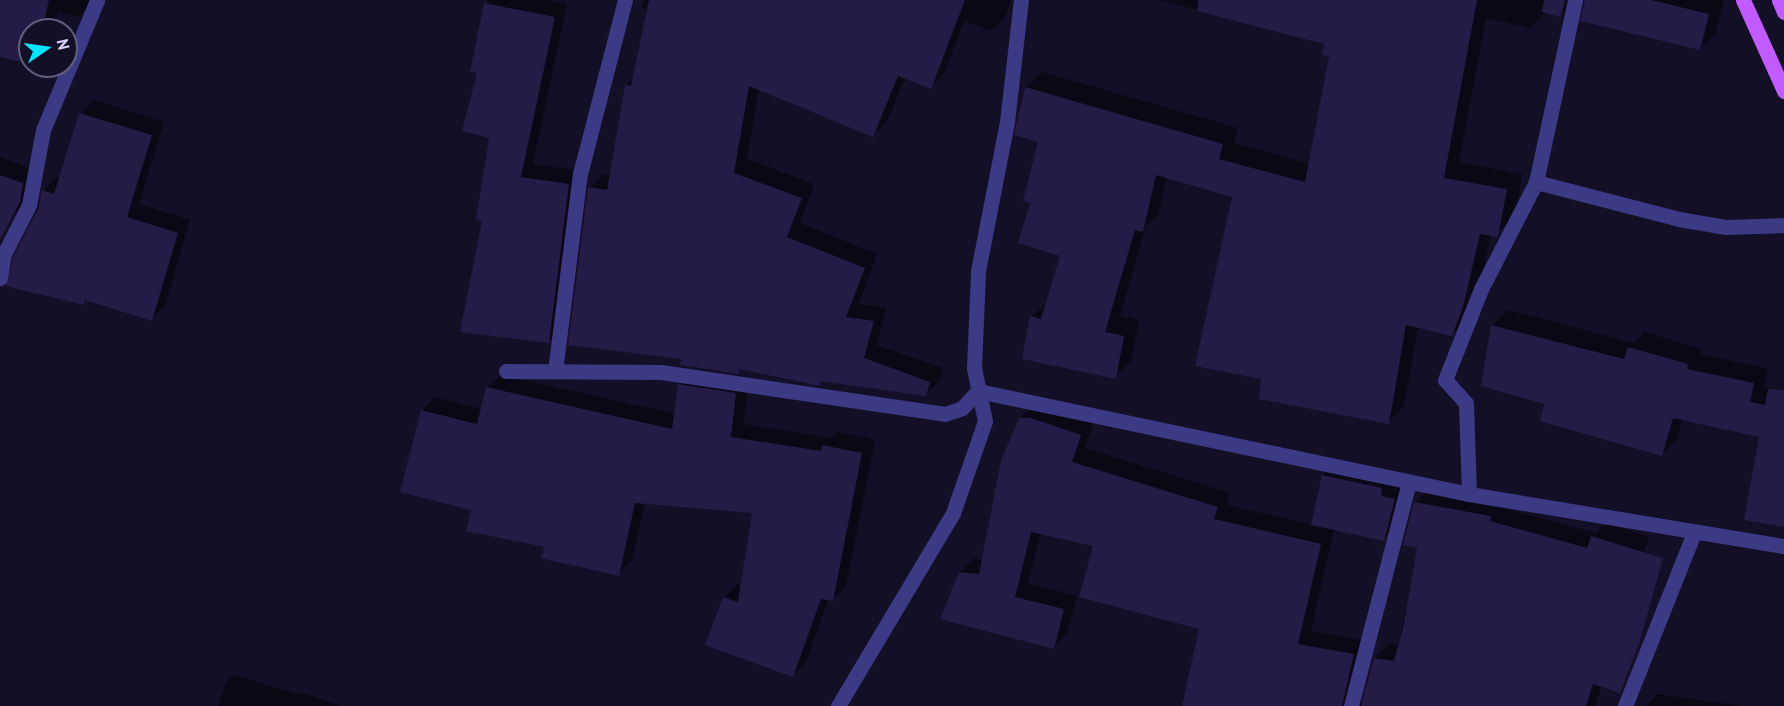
<!DOCTYPE html>
<style>
body{margin:0}
#map{position:relative;width:1784px;height:706px;overflow:hidden;background:#130f26;font-family:"PT Sans",sans-serif}
div>[style]{position:absolute}
[style*='--x']{left:calc(var(--x)*1px);top:calc(var(--y)*1px);width:calc(var(--w)*1px);rotate:calc(var(--a)*1deg)}
.shadow>*{inset:0;background:#0007}
.building>*{inset:0;background:#241b47}
.minor>*{height:15px;margin:-7.5px;padding:0 7.5px;transform-origin:7.5px;border-radius:7.5px;background:#3d3a85}
.primary>*{height:15px;margin:-7.5px;padding:0 7.5px;transform-origin:7.5px;border-radius:7.5px;background:#c25bff}
span{translate:-50% -50%;white-space:nowrap;text-align:center;line-height:1.15;-webkit-text-stroke:4.5px #130f26;paint-order:stroke}
.north{position:absolute;left:18px;top:18px;width:60px;height:60px;box-sizing:border-box;background:#130f26;border:2px solid #625e7d;border-radius:50%;rotate:77deg;font-size:16px;font-weight:700;line-height:24px;text-align:center;color:#d9d4ff}
.north::after{content:'';display:block;margin:auto;width:21px;height:27px;background:#00e5ff;clip-path:polygon(50% 0,100% 100%,50% 72%,0 100%)}
</style>
<div id="map">
<div class="shadow">
<i style="clip-path:polygon(0 0,95px 0,78px 17px,58px 12px,54px 30px,30px 30px,30px 63px,0 55px)"></i>
<i style="clip-path:polygon(488px 0,547px 0,567px 4px,533px 164px,581px 171px,561px 328px,548px 341px,484px 220px,491px 137px,479px 72px)"></i>
<i style="clip-path:polygon(644px 0,1011px 0,1005px 18px,991px 31px,964px 21px,944px 74px,931px 87px,905px 77px,887px 122px,873px 135px,759px 89px,747px 159px,814px 184px,800px 223px,877px 254px,859px 304px,886px 308px,876px 345px,943px 368px,939px 381px,926px 395px,823px 380px,819px 384px,742px 368px,738px 372px,683px 358px,590px 188px,603px 174px,611px 176px,626px 86px,634px 78px,649px 10px,642px 8px)"></i>
<i style="clip-path:polygon(1160px 0,1576px 0,1561px 15px,1546px 12px,1529px 28px,1486px 18px,1459px 162px,1522px 174px,1515px 215px,1496px 235px,1491px 234px,1479px 290px,1467px 318px,1452px 334px,1418px 327px,1404px 406px,1388px 422px,1263px 378px,1234px 196px,1167px 177px,1158px 215px,1146px 226px,1120px 316px,1139px 320px,1131px 361px,1116px 377px,1032px 317px,1048px 301px,1062px 255px,1032px 202px,1040px 141px,1026px 88px,1042px 72px,1238px 128px,1234px 143px,1310px 164px,1331px 55px,1326px 43px)"></i>
<i style="clip-path:polygon(1586px 0,1724px 0,1716px 33px,1700px 49px)"></i>
<i style="clip-path:polygon(94px 100px,164px 122px,139px 204px,190px 220px,165px 306px,151px 319px,87px 300px,83px 304px,31px 225px,43px 191px,56px 177px,60px 179px,81px 114px)"></i>
<i style="clip-path:polygon(0 157px,35px 170px,23px 205px,10px 218px,0 215px)"></i>
<i style="clip-path:polygon(1508px 310px,1634px 343px,1644px 332px,1702px 349px,1701px 354px,1768px 369px,1764px 387px,1784px 391px,1784px 526px,1760px 436px,1682px 419px,1677px 439px,1662px 454px,1546px 403px,1482px 385px,1493px 325px)"></i>
<i style="clip-path:polygon(693px 372px,749px 380px,744px 424px,831px 438px,837px 432px,875px 440px,846px 586px,833px 600px,828px 599px,806px 662px,793px 675px,724px 598px,737px 584px,742px 586px,753px 512px,645px 502px,632px 561px,618px 574px,545px 546px,473px 509px,422px 411px,435px 397px,482px 409px,487px 388px,501px 375px,676px 414px,679px 385px)"></i>
<i style="clip-path:polygon(1034px 404px,1094px 421px,1085px 448px,1230px 493px,1227px 505px,1312px 525px,1323px 476px,1336px 462px,1407px 486px,1396px 526px,1383px 539px,1334px 529px,1311px 631px,1367px 641px,1355px 690px,1363px 703px,1375px 658px,1389px 644px,1398px 646px,1419px 547px,1415px 503px,1429px 489px,1504px 502px,1503px 508px,1596px 533px,1606px 523px,1649px 537px,1595px 706px,1185px 706px,1201px 628px,1095px 544px,1041px 532px,1028px 583px,1077px 596px,1067px 633px,1054px 647px,960px 572px,974px 558px,984px 560px,1020px 419px)"></i>
<i style="clip-path:polygon(233px 675px,298px 694px,300px 692px,341px 706px,218px 706px,226px 682px)"></i>
<i style="clip-path:polygon(1657px 694px,1742px 706px,1646px 706px)"></i>
</div>
<div class="building">
<i style="clip-path:polygon(0 0,49px 0,42px 30px,30px 30px,30px 64px,0 57px)"></i>
<i style="clip-path:polygon(649px 0,965px 0,931px 89px,898px 76px,873px 137px,749px 86px,734px 173px,802px 198px,787px 237px,865px 268px,846px 317px,874px 321px,864px 358px,930px 382px,926px 396px,821px 381px,820px 386px,739px 369px,739px 374px,680px 365px,681px 359px,568px 345px,588px 187px,607px 190px,625px 85px,631px 86px)"></i>
<i style="clip-path:polygon(1198px 0,1477px 0,1444px 178px,1507px 189px,1499px 232px,1497px 237px,1480px 234px,1463px 307px,1452px 336px,1406px 325px,1389px 424px,1259px 399px,1261px 379px,1195px 366px,1232px 197px,1156px 175px,1143px 232px,1135px 230px,1105px 332px,1124px 336px,1116px 379px,1022px 359px,1030px 316px,1041px 319px,1060px 256px,1018px 243px,1030px 203px,1023px 201px,1038px 142px,1014px 135px,1025px 87px,1223px 144px,1219px 159px,1305px 182px,1329px 56px,1322px 55px,1324px 44px,1197px 11px)"></i>
<i style="clip-path:polygon(1544px 0,1565px 0,1561px 17px,1542px 12px)"></i>
<i style="clip-path:polygon(1585px 0,1651px 0,1709px 14px,1700px 50px,1580px 21px)"></i>
<i style="clip-path:polygon(484px 3px,555px 17px,521px 177px,569px 184px,549px 343px,460px 332px,482px 221px,476px 220px,489px 138px,462px 131px,477px 73px,470px 72px)"></i>
<i style="clip-path:polygon(79px 113px,152px 135px,127px 217px,178px 233px,152px 321px,85px 300px,84px 305px,6px 286px,13px 257px,38px 209px,42px 190px,54px 194px)"></i>
<i style="clip-path:polygon(0 175px,23px 183px,20px 202px,0 240px)"></i>
<i style="clip-path:polygon(1491px 325px,1624px 359px,1628px 347px,1688px 364px,1687px 369px,1754px 383px,1750px 402px,1765px 405px,1768px 389px,1784px 390px,1784px 527px,1744px 520px,1759px 437px,1673px 418px,1662px 456px,1540px 421px,1544px 404px,1481px 386px)"></i>
<i style="clip-path:polygon(678px 384px,736px 393px,731px 437px,821px 451px,822px 445px,862px 453px,833px 601px,821px 599px,793px 677px,705px 645px,723px 597px,738px 602px,752px 513px,635px 503px,619px 576px,541px 558px,544px 547px,466px 531px,471px 510px,400px 492px,421px 410px,477px 424px,486px 387px,672px 429px)"></i>
<i style="clip-path:polygon(1019px 418px,1031px 418px,1081px 435px,1072px 462px,1218px 507px,1214px 519px,1321px 544px,1298px 644px,1354px 654px,1342px 706px,1182px 706px,1199px 629px,1079px 597px,1093px 546px,1031px 532px,1015px 597px,1064px 609px,1054px 649px,940px 619px,959px 572px,979px 574px,1001px 461px)"></i>
<i style="clip-path:polygon(1322px 475px,1382px 488px,1381px 496px,1395px 499px,1384px 541px,1311px 525px)"></i>
<i style="clip-path:polygon(1414px 502px,1491px 516px,1490px 521px,1587px 548px,1591px 536px,1663px 558px,1640px 641px,1620px 693px,1593px 684px,1586px 706px,1361px 706px,1374px 658px,1394px 661px,1403px 628px,1417px 548px,1403px 545px)"></i>
</div>
<div class="minor">
<i style="--x:1536;--y:182;--w:148;--a:14.5"></i>
<i style="--x:1679;--y:219;--w:48;--a:9.7"></i>
<i style="--x:1726;--y:227;--w:58;--a:-2"></i>
<i style="--x:0;--y:278;--w:24;--a:-81"></i>
<i style="--x:4;--y:254;--w:55;--a:-63"></i>
<i style="--x:29;--y:205;--w:76;--a:-79.4"></i>
<i style="--x:43;--y:130;--w:141;--a:-67.4"></i>
<i style="--x:506;--y:371;--w:155;--a:0.4"></i>
<i style="--x:661;--y:372;--w:287;--a:8.4"></i>
<i style="--x:945;--y:414;--w:18;--a:-19"></i>
<i style="--x:962;--y:408;--w:23;--a:-47"></i>
<i style="--x:978;--y:391;--w:502;--a:11.85"></i>
<i style="--x:1469;--y:494;--w:319;--a:9.4"></i>
<i style="--x:555;--y:371;--w:199;--a:-82.8"></i>
<i style="--x:580;--y:174;--w:180;--a:-75.5"></i>
<i style="--x:1469;--y:494;--w:91;--a:-91.9"></i>
<i style="--x:1466;--y:403;--w:31;--a:-132"></i>
<i style="--x:1445;--y:380;--w:98;--a:-68.4"></i>
<i style="--x:1481;--y:289;--w:120;--a:-62.8"></i>
<i style="--x:1536;--y:182;--w:186;--a:-77.9"></i>
<i style="--x:838;--y:706;--w:225;--a:-59.2"></i>
<i style="--x:953;--y:513;--w:97;--a:-70.8"></i>
<i style="--x:985;--y:421;--w:54;--a:-101.7"></i>
<i style="--x:974;--y:368;--w:97;--a:-87.6"></i>
<i style="--x:978;--y:271;--w:152;--a:-79"></i>
<i style="--x:1007;--y:122;--w:123;--a:-83.5"></i>
<i style="--x:1351;--y:706;--w:231;--a:-75.5"></i>
<i style="--x:1625;--y:706;--w:186;--a:-68.3"></i>
</div>
<div class="primary">
<i style="--x:1743;--y:0;--w:100;--a:65.7"></i>
<i style="--x:1779;--y:0;--w:13;--a:67"></i>
</div>
<div class="north">N</div>
</div>
